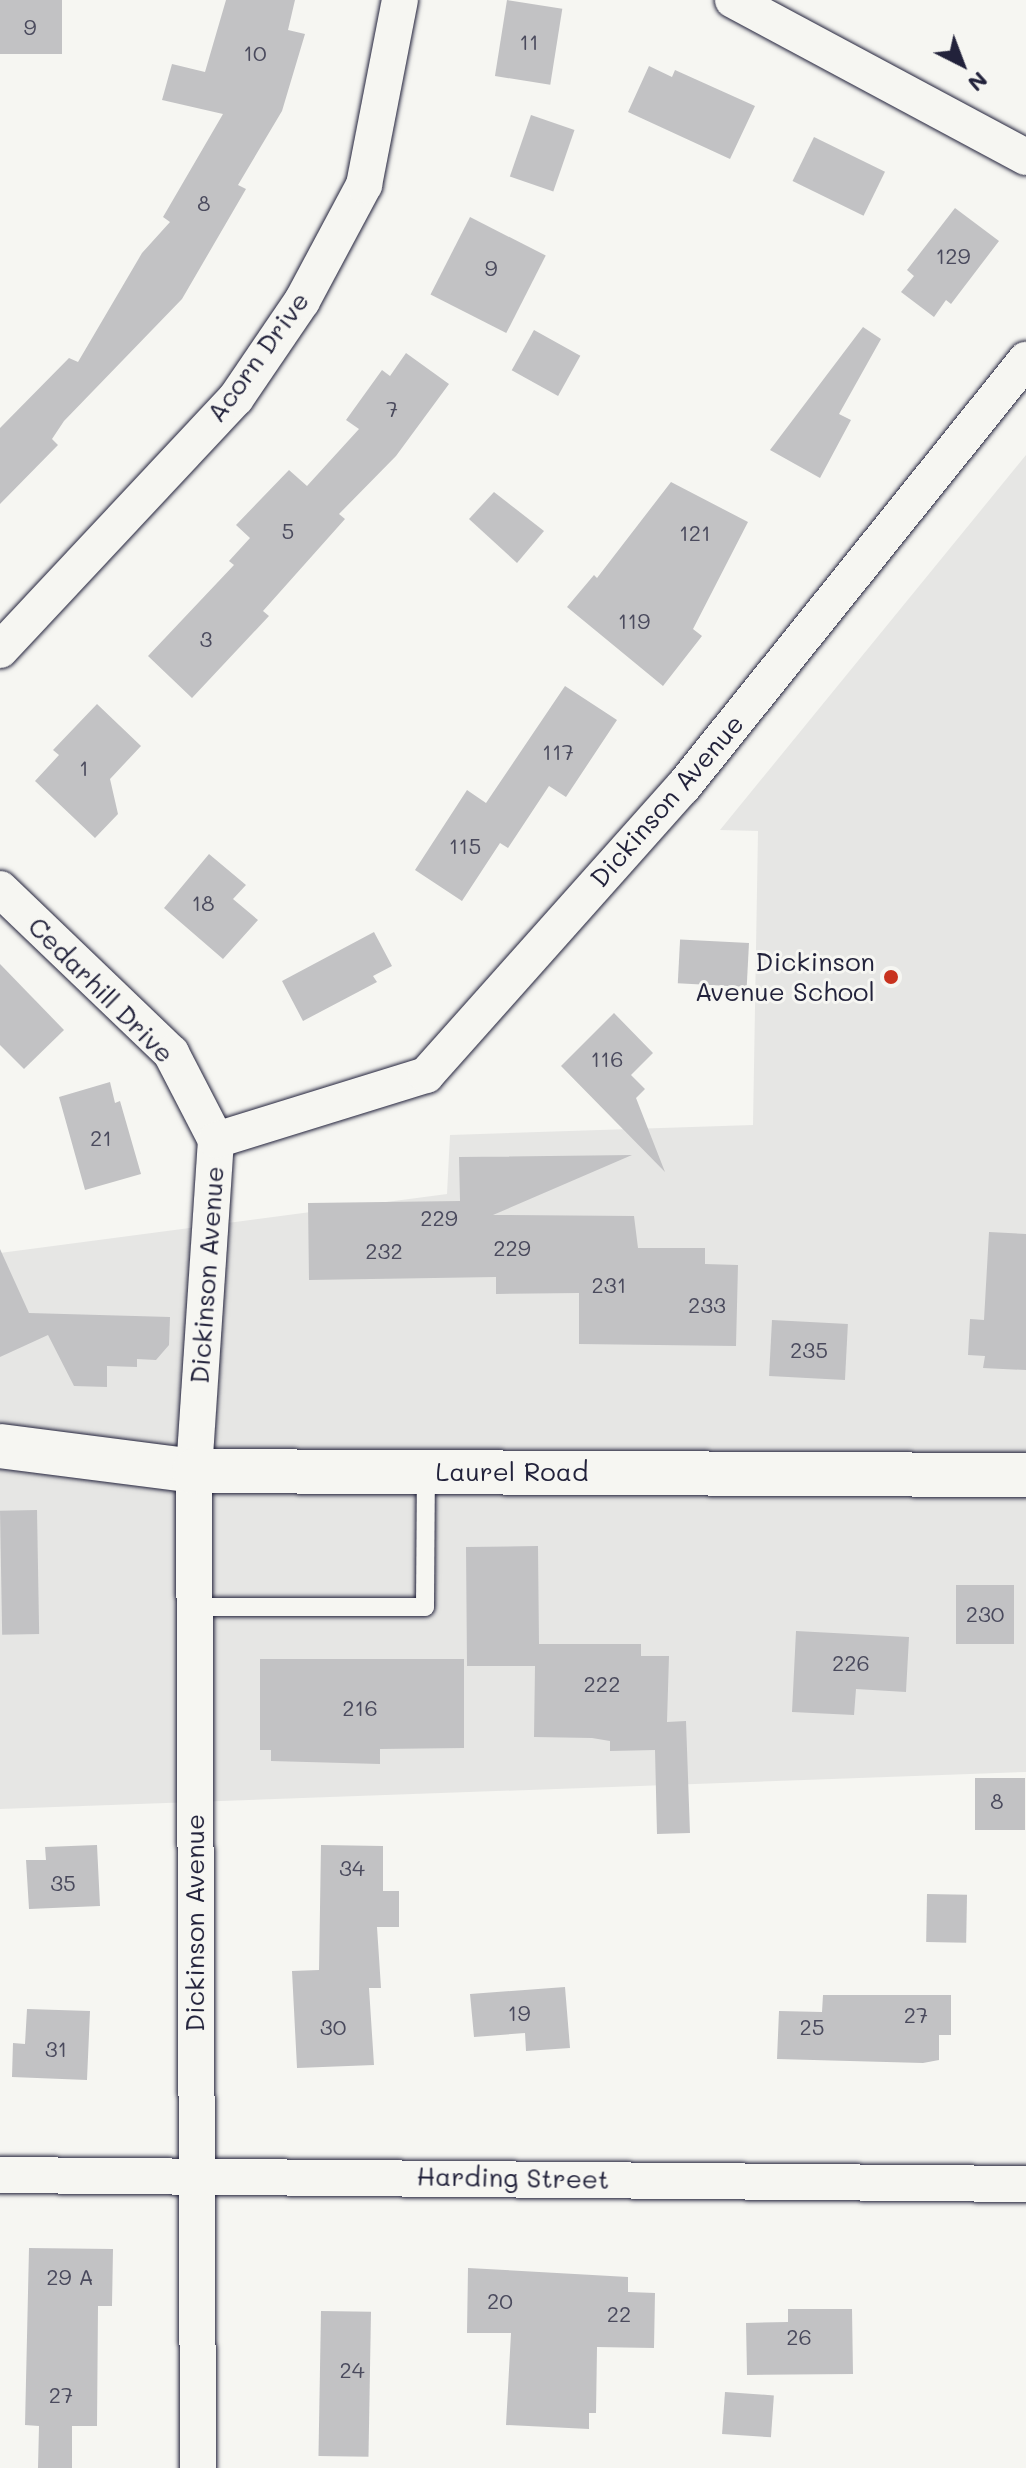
<!DOCTYPE html>
<style>
body{margin:0}
#map{position:relative;width:1026px;height:2468px;overflow:hidden;background:#f6f6f2;font-family:Mali,sans-serif}
div>[style]{position:absolute}
[style*='--x']{left:calc(var(--x)*1px);top:calc(var(--y)*1px);width:calc(var(--w)*1px);rotate:calc(var(--a)*1deg)}
.built>*{inset:0;background:#e6e6e4}
.building>*{inset:0;background:#c2c2c4;transform-origin:0 0}
.roads{filter:drop-shadow(0 0 2px #22223b) drop-shadow(0 0 2px #22223b)}
.service>*{height:18px;margin:-9px;padding:0 9px;transform-origin:9px;border-radius:9px;background:#f6f6f2}
.minor>*{height:36px;margin:-18px;padding:0 18px;transform-origin:18px;border-radius:18px;background:#f6f6f2}
.secondary>*{height:44px;margin:-22px;padding:0 22px;transform-origin:22px;border-radius:22px;background:#f6f6f2}
.dots>*{width:22px;height:22px;translate:-50% -50%;box-sizing:border-box;border:4px solid #f6f6f2;border-radius:50%}
span{translate:-50% -50%;white-space:nowrap;text-align:center;line-height:1.15;-webkit-text-stroke:6px #f6f6f2;paint-order:stroke}
.number-label{font-size:22px;color:#4a4a5d}
.number-label span{-webkit-text-stroke-width:0}
.street-label{font-size:26px;color:#22223b}
.poi-label{font-size:26px;color:#22223b}
.right{translate:-100% -50%;text-align:right}
.north{position:absolute;left:922px;top:24px;width:80px;height:80px;-webkit-text-stroke:6px #f6f6f2;paint-order:stroke;rotate:138deg;font-size:22px;font-weight:700;line-height:32px;text-align:center;color:#22223b}
.north::after{content:'';display:block;margin:auto;width:28px;height:36px;background:#22223b;clip-path:polygon(50% 0,100% 100%,50% 72%,0 100%)}
</style>
<div id="map">
<div class="built">
<i style="clip-path:polygon(1026px 455px,1026px 1772px,0 1809px,0 1253px,447px 1194px,450px 1135px,753px 1125px,758px 831px,720px 830px)"></i>
</div>
<div class="building">
<i style="left:0;top:0;width:62px;height:54px"></i>
<i style="clip-path:polygon(226px 0,295px 0,288px 30px,305px 34px,282px 111px,238px 185px,246px 189px,182px 299px,64px 421px,52px 439px,58px 445px,0 504px,0 428px,69px 358px,78px 362px,142px 253px,170px 222px,163px 217px,223px 114px,162px 100px,172px 64px,205px 72px)"></i>
<i style="left:507px;top:0;width:56px;height:77px;rotate:9deg"></i>
<i style="clip-path:polygon(649px 66px,672px 77px,675px 70px,755px 106px,730px 159px,628px 112px)"></i>
<i style="left:531px;top:115px;width:46px;height:65px;rotate:19deg"></i>
<i style="left:814px;top:137px;width:79px;height:49px;rotate:26deg"></i>
<i style="clip-path:polygon(955px 208px,999px 241px,951px 304px,946px 300px,934px 317px,901px 292px,914px 276px,907px 270px)"></i>
<i style="left:470px;top:217px;width:85px;height:87px;rotate:27deg"></i>
<i style="clip-path:polygon(863px 327px,881px 339px,839px 414px,851px 420px,820px 478px,770px 450px)"></i>
<i style="left:534px;top:330px;width:53px;height:46px;rotate:29deg"></i>
<i style="clip-path:polygon(406px 353px,449px 384px,396px 456px,339px 514px,345px 519px,263px 611px,269px 616px,192px 698px,148px 656px,234px 565px,229px 561px,250px 538px,236px 525px,289px 470px,307px 486px,359px 429px,346px 420px,382px 370px,390px 376px)"></i>
<i style="clip-path:polygon(671px 482px,748px 522px,693px 629px,702px 636px,663px 686px,567px 607px,594px 575px,597px 578px)"></i>
<i style="clip-path:polygon(494px 492px,544px 531px,517px 563px,469px 519px)"></i>
<i style="clip-path:polygon(565px 686px,617px 720px,566px 797px,549px 786px,508px 848px,500px 843px,462px 901px,415px 870px,467px 790px,486px 803px)"></i>
<i style="clip-path:polygon(97px 704px,141px 746px,110px 779px,118px 814px,95px 838px,35px 781px,59px 755px,53px 750px)"></i>
<i style="clip-path:polygon(209px 854px,246px 885px,233px 899px,258px 920px,223px 959px,164px 908px)"></i>
<i style="clip-path:polygon(374px 932px,392px 966px,373px 976px,377px 982px,303px 1021px,282px 981px)"></i>
<i style="left:749px;top:943px;width:44px;height:69px;rotate:93deg"></i>
<i style="clip-path:polygon(0 964px,64px 1030px,24px 1069px,0 1045px)"></i>
<i style="clip-path:polygon(614px 1013px,653px 1053px,631px 1075px,645px 1089px,636px 1098px,665px 1172px,561px 1066px)"></i>
<i style="clip-path:polygon(110px 1082px,115px 1103px,120px 1101px,141px 1174px,85px 1190px,59px 1097px)"></i>
<i style="clip-path:polygon(632px 1155px,493px 1215px,634px 1216px,638px 1248px,705px 1248px,705px 1264px,738px 1265px,736px 1346px,579px 1344px,579px 1293px,496px 1294px,496px 1277px,309px 1280px,308px 1203px,460px 1201px,459px 1157px)"></i>
<i style="clip-path:polygon(989px 1232px,1026px 1234px,1026px 1370px,983px 1368px,985px 1356px,968px 1355px,970px 1319px,984px 1320px)"></i>
<i style="clip-path:polygon(0 1249px,29px 1313px,170px 1317px,169px 1345px,156px 1360px,137px 1359px,137px 1367px,107px 1366px,107px 1387px,74px 1386px,48px 1335px,0 1357px)"></i>
<i style="left:772px;top:1320px;width:76px;height:56px;rotate:3deg"></i>
<i style="left:37px;top:1510px;width:124px;height:37px;rotate:89deg"></i>
<i style="clip-path:polygon(538px 1546px,539px 1644px,641px 1644px,641px 1656px,669px 1656px,667px 1722px,686px 1721px,690px 1833px,657px 1834px,655px 1750px,610px 1751px,610px 1741px,592px 1738px,534px 1737px,535px 1666px,467px 1666px,466px 1547px)"></i>
<i style="left:956px;top:1585px;width:58px;height:59px"></i>
<i style="clip-path:polygon(796px 1631px,909px 1637px,906px 1692px,856px 1689px,854px 1715px,792px 1712px)"></i>
<i style="clip-path:polygon(260px 1659px,464px 1659px,464px 1748px,380px 1749px,380px 1764px,271px 1761px,271px 1750px,260px 1750px)"></i>
<i style="left:975px;top:1778px;width:50px;height:52px"></i>
<i style="clip-path:polygon(97px 1845px,100px 1906px,29px 1909px,26px 1860px,46px 1860px,45px 1847px)"></i>
<i style="clip-path:polygon(321px 1845px,383px 1846px,383px 1891px,399px 1891px,399px 1927px,377px 1927px,381px 1988px,369px 1988px,374px 2065px,297px 2068px,292px 1971px,319px 1970px)"></i>
<i style="left:927px;top:1894px;width:40px;height:48px;rotate:1deg"></i>
<i style="clip-path:polygon(565px 1987px,570px 2048px,526px 2051px,525px 2033px,474px 2037px,470px 1994px)"></i>
<i style="clip-path:polygon(823px 1995px,951px 1995px,951px 2035px,939px 2035px,939px 2060px,923px 2063px,777px 2059px,779px 2011px,822px 2012px)"></i>
<i style="clip-path:polygon(27px 2009px,90px 2011px,87px 2080px,12px 2077px,13px 2043px,25px 2044px)"></i>
<i style="clip-path:polygon(29px 2248px,113px 2249px,112px 2306px,98px 2306px,97px 2426px,72px 2426px,72px 2468px,38px 2468px,39px 2426px,25px 2425px)"></i>
<i style="clip-path:polygon(468px 2268px,628px 2277px,628px 2292px,655px 2293px,654px 2348px,597px 2347px,596px 2413px,589px 2413px,589px 2429px,506px 2425px,511px 2333px,467px 2333px)"></i>
<i style="clip-path:polygon(788px 2309px,852px 2309px,853px 2374px,747px 2375px,746px 2323px,788px 2322px)"></i>
<i style="left:321px;top:2311px;width:50px;height:145px;rotate:1deg"></i>
<i style="left:725px;top:2392px;width:49px;height:42px;rotate:4deg"></i>
</div>
<div class="roads">
<div class="service">
<i style="--x:194;--y:1607;--w:231;--a:0"></i>
<i style="--x:425;--y:1607;--w:135;--a:-89.6"></i>
</div>
<div class="minor">
<i style="--x:733;--y:0;--w:332;--a:28.2"></i>
<i style="--x:0;--y:650;--w:345;--a:-46.9"></i>
<i style="--x:236;--y:398;--w:117;--a:-55.8"></i>
<i style="--x:302;--y:301;--w:132;--a:-61.9"></i>
<i style="--x:364;--y:185;--w:188;--a:-79"></i>
<i style="--x:0;--y:889;--w:237;--a:43.8"></i>
<i style="--x:171;--y:1053;--w:98;--a:62.7"></i>
<i style="--x:0;--y:2175;--w:1026;--a:0.5"></i>
<i style="--x:198;--y:2468;--w:997;--a:-90.23"></i>
<i style="--x:194;--y:1471;--w:332;--a:-86.2"></i>
<i style="--x:216;--y:1140;--w:220;--a:-17.2"></i>
<i style="--x:426;--y:1075;--w:386;--a:-48.3"></i>
<i style="--x:683;--y:787;--w:548;--a:-51.23"></i>
</div>
<div class="secondary">
<i style="--x:0;--y:1446;--w:196;--a:7.3"></i>
<i style="--x:194;--y:1471;--w:832;--a:0.28"></i>
</div>
</div>
<div class="dots">
<i style="left:891px;top:977px;background:#c8321e"></i>
</div>
<div class="number-label">
<span style="left:30px;top:27px">9</span>
<span style="left:529px;top:42px">11</span>
<span style="left:255px;top:53px">10</span>
<span style="left:204px;top:203px">8</span>
<span style="left:953px;top:256px">129</span>
<span style="left:491px;top:268px">9</span>
<span style="left:392px;top:409px">7</span>
<span style="left:288px;top:531px">5</span>
<span style="left:695px;top:533px">121</span>
<span style="left:634px;top:621px">119</span>
<span style="left:206px;top:639px">3</span>
<span style="left:558px;top:752px">117</span>
<span style="left:84px;top:768px">1</span>
<span style="left:465px;top:846px">115</span>
<span style="left:203px;top:903px">18</span>
<span style="left:607px;top:1059px">116</span>
<span style="left:101px;top:1138px">21</span>
<span style="left:439px;top:1218px">229</span>
<span style="left:512px;top:1248px">229</span>
<span style="left:384px;top:1251px">232</span>
<span style="left:609px;top:1285px">231</span>
<span style="left:707px;top:1305px">233</span>
<span style="left:809px;top:1350px">235</span>
<span style="left:985px;top:1614px">230</span>
<span style="left:851px;top:1663px">226</span>
<span style="left:602px;top:1684px">222</span>
<span style="left:360px;top:1708px">216</span>
<span style="left:997px;top:1801px">8</span>
<span style="left:352px;top:1868px">34</span>
<span style="left:63px;top:1883px">35</span>
<span style="left:519px;top:2013px">19</span>
<span style="left:916px;top:2015px">27</span>
<span style="left:333px;top:2027px">30</span>
<span style="left:812px;top:2027px">25</span>
<span style="left:56px;top:2049px">31</span>
<span style="left:70px;top:2277px">29 A</span>
<span style="left:500px;top:2301px">20</span>
<span style="left:619px;top:2314px">22</span>
<span style="left:799px;top:2337px">26</span>
<span style="left:352px;top:2370px">24</span>
<span style="left:61px;top:2395px">27</span>
</div>
<div class="street-label">
<span style="left:258px;top:357px;rotate:-54deg">Acorn Drive</span>
<span style="left:667px;top:801px;rotate:-49deg">Dickinson Avenue</span>
<span style="left:101px;top:990px;rotate:45deg">Cedarhill Drive</span>
<span style="left:207px;top:1275px;rotate:-86deg">Dickinson Avenue</span>
<span style="left:512px;top:1472px">Laurel Road</span>
<span style="left:195px;top:1923px;rotate:-90deg">Dickinson Avenue</span>
<span style="left:513px;top:2178px;rotate:1deg">Harding Street</span>
</div>
<div class="poi-label">
<span class="right" style="left:875px;top:977px">Dickinson<br>Avenue School</span>
</div>
<div class="north">N</div>
</div>
